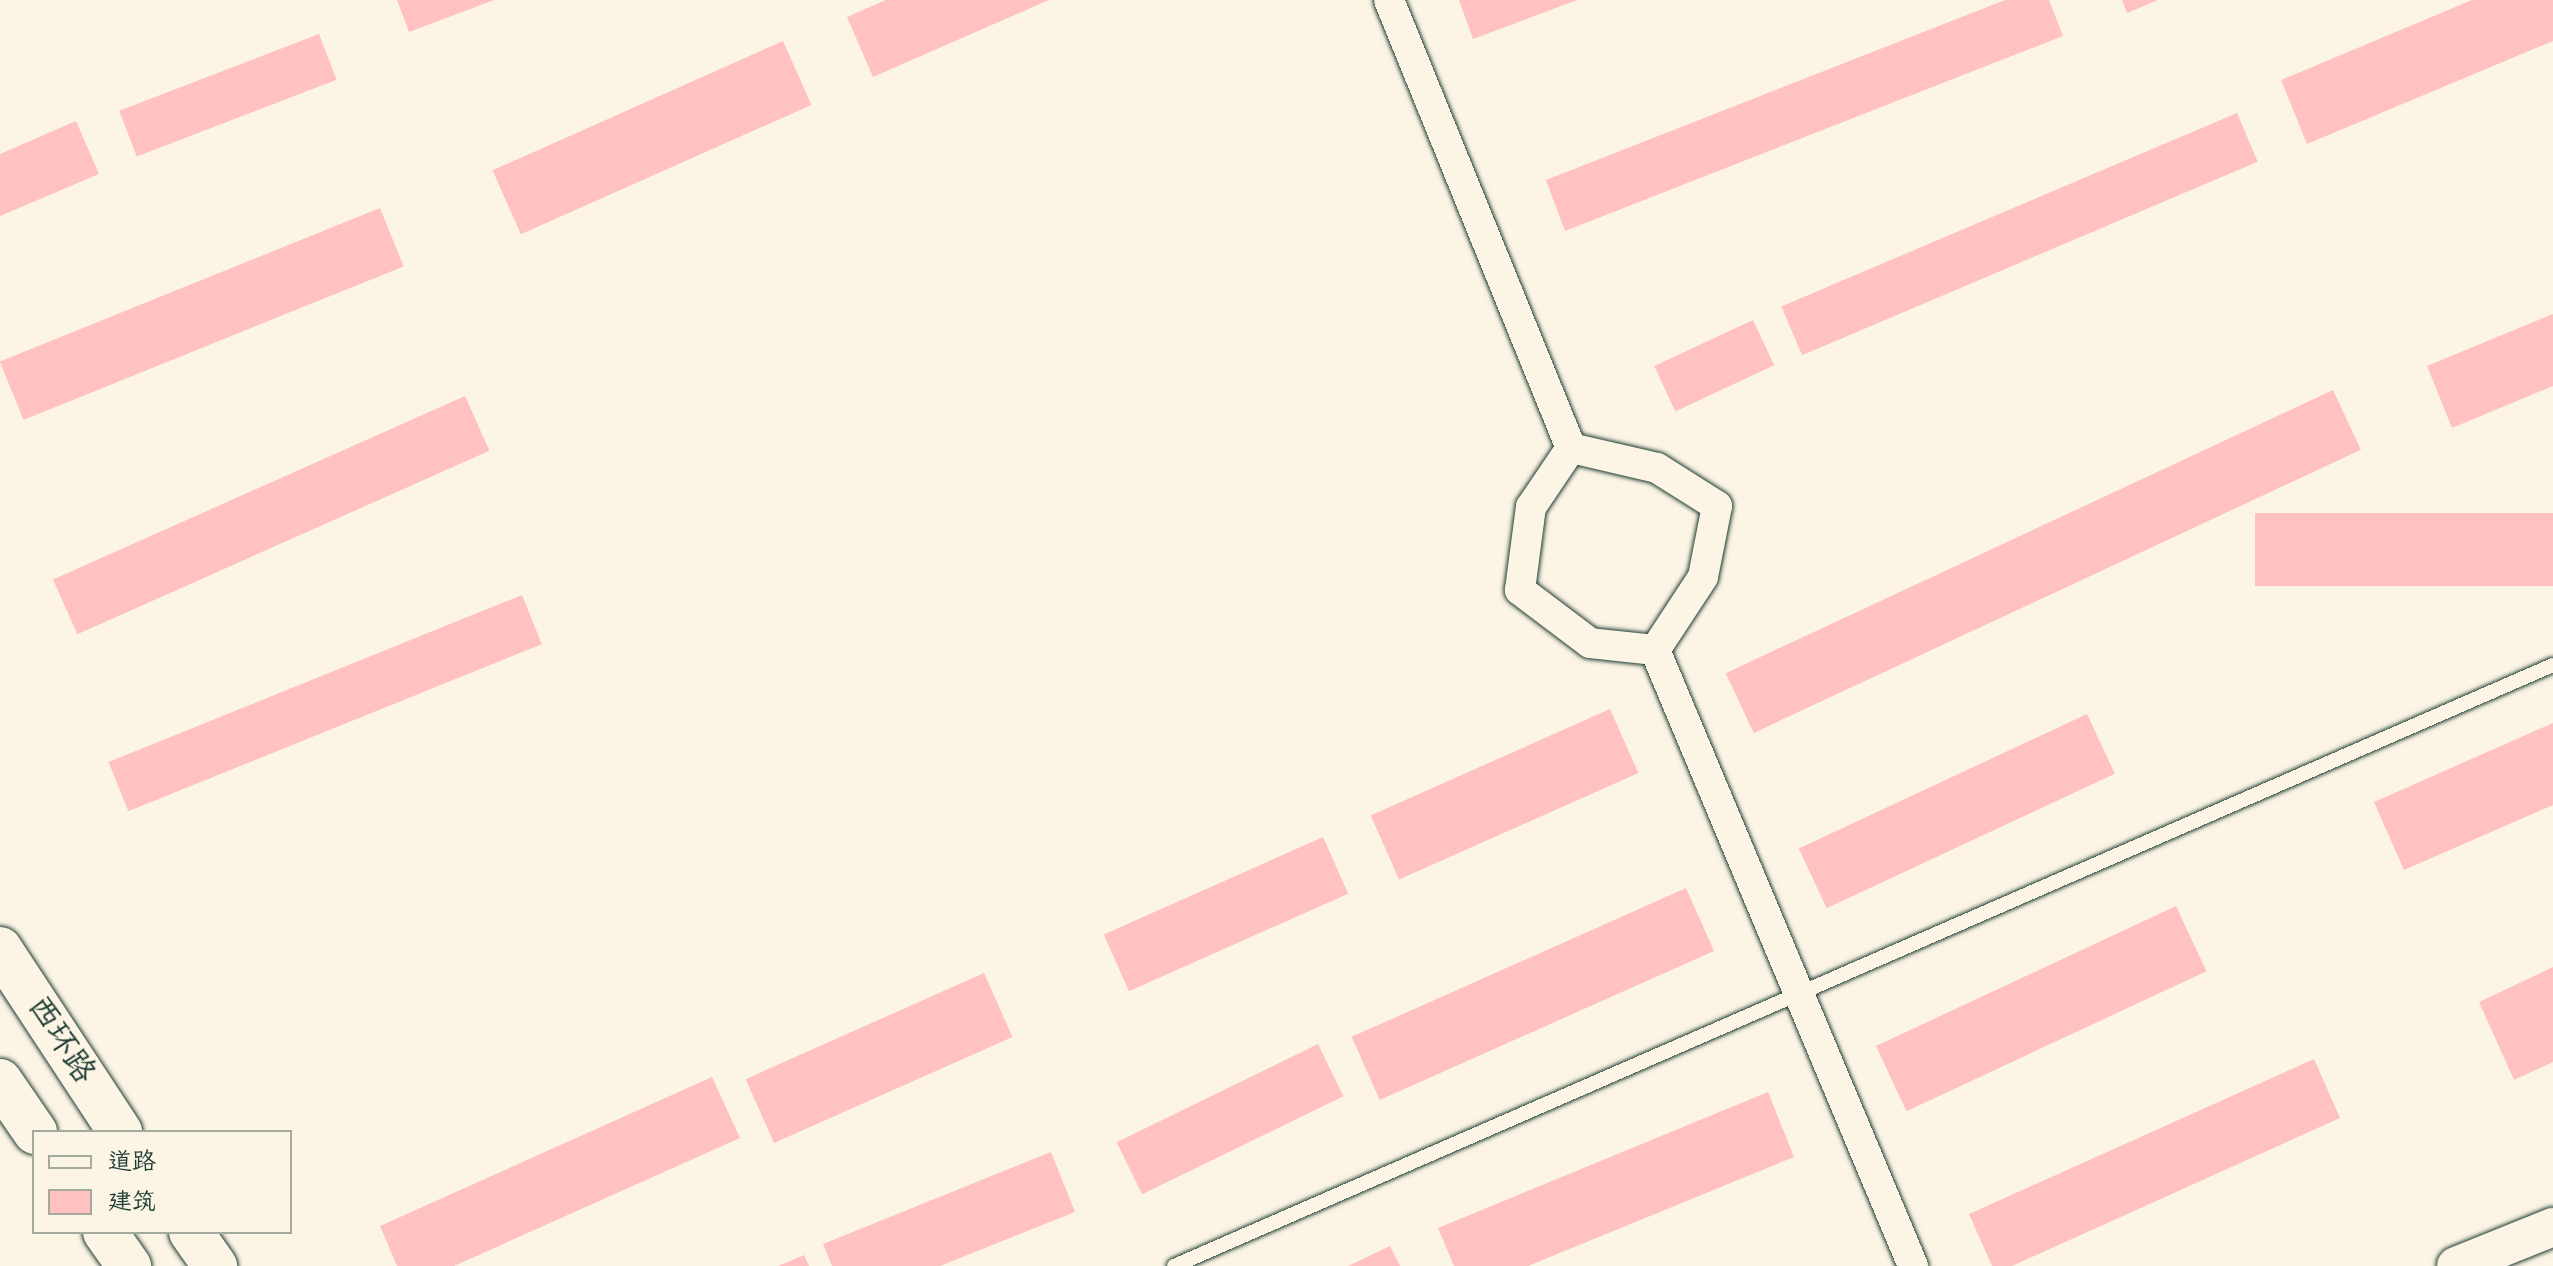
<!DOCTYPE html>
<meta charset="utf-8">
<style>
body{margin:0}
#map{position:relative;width:2553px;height:1266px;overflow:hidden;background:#fcf5e5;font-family:"Indie Flower","LXGW WenKai TC",sans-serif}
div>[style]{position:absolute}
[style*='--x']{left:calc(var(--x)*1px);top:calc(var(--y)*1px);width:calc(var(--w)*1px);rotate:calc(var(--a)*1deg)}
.building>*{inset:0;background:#ffc2c0;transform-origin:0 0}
.roads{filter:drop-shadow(0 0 2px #1f3d34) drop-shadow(0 0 2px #1f3d34)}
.service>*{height:14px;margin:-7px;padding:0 7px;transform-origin:7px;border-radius:7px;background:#fcf5e5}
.minor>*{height:30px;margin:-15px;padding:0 15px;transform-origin:15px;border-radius:15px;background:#fcf5e5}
.tertiary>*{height:38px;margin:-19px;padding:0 19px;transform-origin:19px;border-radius:19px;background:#fcf5e5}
.primary>*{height:44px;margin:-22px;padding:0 22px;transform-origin:22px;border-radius:22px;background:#fcf5e5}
span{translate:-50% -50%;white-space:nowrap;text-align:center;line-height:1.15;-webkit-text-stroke:6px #fcf5e5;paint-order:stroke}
.street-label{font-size:32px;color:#1f3d34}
.legend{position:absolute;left:32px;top:1130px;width:260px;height:104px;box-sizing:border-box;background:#fcf5e5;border:2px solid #a4ab9e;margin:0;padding:10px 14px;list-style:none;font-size:24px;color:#1f3d34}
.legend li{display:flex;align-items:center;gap:16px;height:40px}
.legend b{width:40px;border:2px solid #a4ab9e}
</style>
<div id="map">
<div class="building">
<i style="clip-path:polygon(397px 0,494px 0,409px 32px)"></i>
<i style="clip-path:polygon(886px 0,1049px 0,873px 77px,847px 17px)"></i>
<i style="clip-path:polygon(1459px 0,1577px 0,1473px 39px)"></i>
<i style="clip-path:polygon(2005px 0,2049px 0,2063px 36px,1565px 231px,1546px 180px)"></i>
<i style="clip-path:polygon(2122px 0,2158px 0,2127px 13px)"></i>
<i style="clip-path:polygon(2472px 0,2553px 0,2553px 41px,2307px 144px,2281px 80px)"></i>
<i style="left:319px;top:34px;width:49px;height:214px;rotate:69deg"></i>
<i style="left:783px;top:41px;width:70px;height:318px;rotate:66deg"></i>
<i style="left:2237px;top:113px;width:53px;height:495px;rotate:67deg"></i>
<i style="clip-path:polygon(76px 121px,99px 174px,0 216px,0 154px)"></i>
<i style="left:380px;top:208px;width:63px;height:410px;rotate:68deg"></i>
<i style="clip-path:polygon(2553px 314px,2553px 386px,2452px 428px,2427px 366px)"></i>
<i style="left:1753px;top:320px;width:50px;height:109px;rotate:65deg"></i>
<i style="left:2333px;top:390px;width:66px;height:670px;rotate:65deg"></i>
<i style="left:465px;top:396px;width:60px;height:451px;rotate:66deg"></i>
<i style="left:2553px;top:513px;width:73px;height:298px;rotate:90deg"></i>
<i style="left:522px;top:595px;width:53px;height:446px;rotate:68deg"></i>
<i style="left:1610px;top:709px;width:70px;height:262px;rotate:66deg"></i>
<i style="left:2087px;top:714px;width:66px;height:318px;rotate:65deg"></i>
<i style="clip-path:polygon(2553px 723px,2553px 805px,2404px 870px,2374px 802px)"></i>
<i style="left:1323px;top:837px;width:62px;height:240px;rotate:66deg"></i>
<i style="left:1686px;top:888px;width:69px;height:366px;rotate:66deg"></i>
<i style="left:2176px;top:906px;width:72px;height:331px;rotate:65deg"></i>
<i style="clip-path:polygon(2553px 967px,2553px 1062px,2514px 1080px,2479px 1002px)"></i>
<i style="left:984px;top:973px;width:70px;height:261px;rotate:66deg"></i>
<i style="left:1318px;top:1044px;width:58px;height:224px;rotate:64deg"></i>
<i style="clip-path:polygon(2314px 1059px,2340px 1118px,2012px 1266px,1992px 1266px,1969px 1214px)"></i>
<i style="clip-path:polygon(712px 1077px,740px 1138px,454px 1266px,397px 1266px,380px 1226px)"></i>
<i style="clip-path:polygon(1768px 1092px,1794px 1157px,1528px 1266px,1454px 1266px,1438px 1228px)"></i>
<i style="clip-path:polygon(1051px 1152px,1075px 1212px,940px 1266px,832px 1266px,823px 1244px)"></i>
<i style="clip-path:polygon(1390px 1246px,1400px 1266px,1348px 1266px)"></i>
<i style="clip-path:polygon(804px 1255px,809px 1266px,778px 1266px)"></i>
</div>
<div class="roads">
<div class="service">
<i style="--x:1174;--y:1266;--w:1504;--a:-23.55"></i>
</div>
<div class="minor">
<i style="--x:1389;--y:0;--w:484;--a:67.9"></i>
<i style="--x:1571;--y:448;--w:88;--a:13.1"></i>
<i style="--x:1657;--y:468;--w:71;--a:32.3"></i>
<i style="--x:1717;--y:506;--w:72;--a:101.2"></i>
<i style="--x:1703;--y:577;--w:87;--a:123.3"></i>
<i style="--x:1655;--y:650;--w:65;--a:-173.9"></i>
<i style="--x:1590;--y:643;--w:88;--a:-142.9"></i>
<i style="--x:1520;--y:590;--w:84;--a:-82.5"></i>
<i style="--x:1531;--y:507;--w:71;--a:-55.9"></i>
<i style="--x:1655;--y:650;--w:668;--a:67.27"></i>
</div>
<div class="tertiary">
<i style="--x:2456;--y:1266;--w:105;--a:-21.9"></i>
</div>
<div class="primary">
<i style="--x:0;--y:949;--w:219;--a:56.7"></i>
<i style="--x:0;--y:1081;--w:62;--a:55.5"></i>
<i style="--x:105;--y:1232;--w:42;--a:54.8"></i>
<i style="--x:191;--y:1232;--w:42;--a:54.8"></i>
</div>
</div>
<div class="street-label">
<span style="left:59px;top:1041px;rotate:57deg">西环路</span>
</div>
<ul class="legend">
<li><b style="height:10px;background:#fcf5e5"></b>道路</li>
<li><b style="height:22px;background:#ffc2c0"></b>建筑</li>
</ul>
</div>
